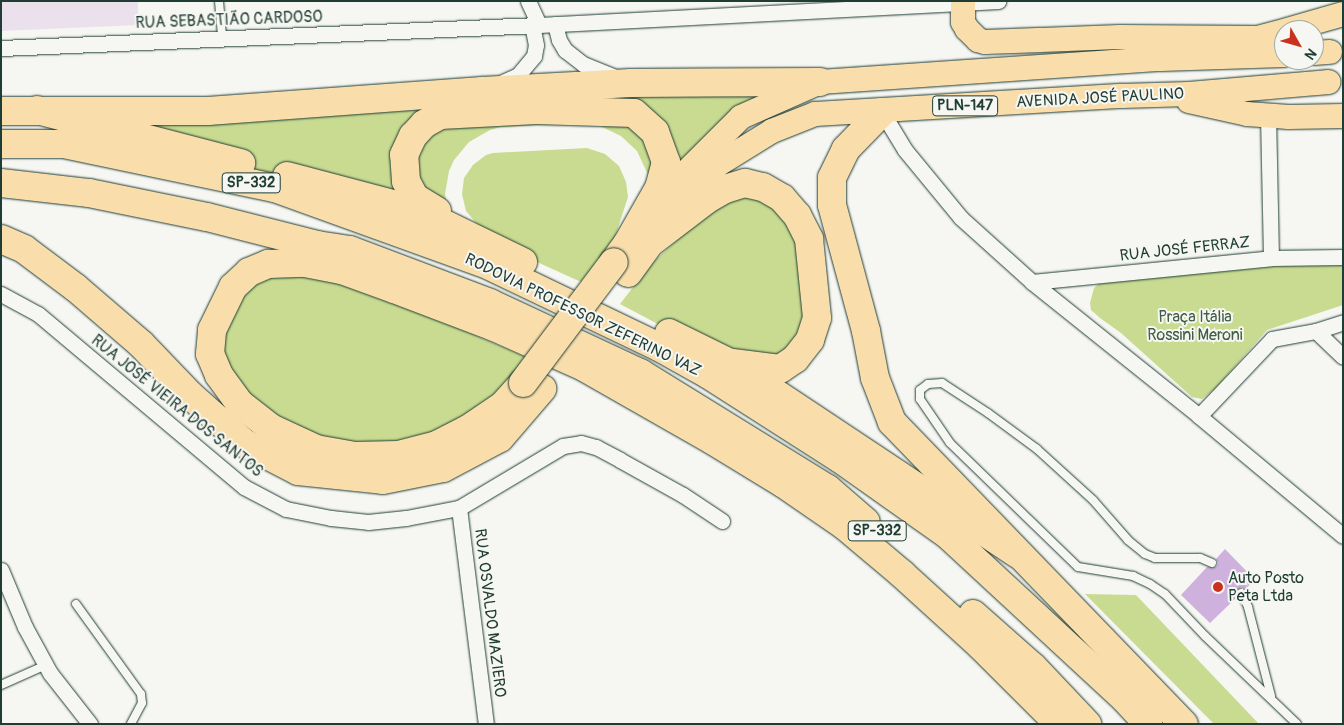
<!DOCTYPE html>
<meta charset="utf-8">
<style>
body{margin:0}
#map{position:relative;width:1344px;height:725px;overflow:hidden;background:#f6f6f2;font-family:Pangolin,sans-serif}
div>[style]{position:absolute}
[style*='--x']{left:calc(var(--x)*1px);top:calc(var(--y)*1px);width:calc(var(--w)*1px);rotate:calc(var(--a)*1deg)}
.built>*{inset:0;background:#eae1ec}
.green>*{inset:0;background:#c8db90}
.building>*{inset:0;background:#cfb1de}
.roads{filter:drop-shadow(0 0 1px #1f3d34) drop-shadow(0 0 1px #1f3d34)}
.lane>*{height:8px;margin:-4px;padding:0 4px;transform-origin:4px;border-radius:4px;background:#f6f6f2}
.street>*{height:15px;margin:-7.5px;padding:0 7.5px;transform-origin:7.5px;border-radius:7.5px;background:#f6f6f2}
.primary>*{height:24px;margin:-12px;padding:0 12px;transform-origin:12px;border-radius:12px;background:#f9ddab}
.highway>*{height:28px;margin:-14px;padding:0 14px;transform-origin:14px;border-radius:14px;background:#f9ddab}
.bridges{filter:drop-shadow(0 0 1px #1f3d34) drop-shadow(0 0 1px #1f3d34)}
.highway-bridge>*{height:28px;margin:-14px;padding:0 14px;transform-origin:14px;border-radius:14px;background:#f9ddab}
.dots>*{width:14px;height:14px;translate:-50% -50%;box-sizing:border-box;border:2px solid #f6f6f2;border-radius:50%}
span{translate:-50% -50%;white-space:nowrap;text-align:center;line-height:1.15;-webkit-text-stroke:4px #f6f6f2;paint-order:stroke}
.shield-label span{padding:1px 4px;background:#f6f6f2;border:1px solid;border-radius:4px;-webkit-text-stroke-width:0}
.shield-label{font-size:15px;color:#1f3d34;font-weight:700}
.street-label{font-size:16px;color:#1f3d34}
.park-label{font-size:16px;color:#415d46}
.poi-label{font-size:16px;color:#1f3d34}
.left{translate:0 -50%;text-align:left}
.frame{position:absolute;inset:0;border:2px solid #1f3d34;pointer-events:none}
.north{position:absolute;left:1274px;top:20px;width:50px;height:50px;box-sizing:border-box;background:#f6f6f2;border:1px solid #a0aca6;border-radius:50%;rotate:128deg;font-size:14px;font-weight:700;line-height:20px;text-align:center;color:#1f3d34}
.north::after{content:'';display:block;margin:auto;width:18px;height:22px;background:#c8321e;clip-path:polygon(50% 0,100% 100%,50% 72%,0 100%)}
</style>
<div id="map">
<div class="built">
<i style="clip-path:polygon(1px 1px,138px 1px,138px 25px,1px 31px)"></i>
</div>
<div class="green">
<i style="clip-path:polygon(778px 89px,691px 158px,651px 181px,637px 151px,621px 136px,600px 126px,562px 124px,501px 127px,490px 130px,469px 142px,454px 160px,449px 171px,445px 194px,449px 216px,53px 131px,59px 124px,259px 116px)"></i>
<i style="clip-path:polygon(587px 148px,605px 154px,619px 166px,626px 182px,628px 197px,613px 243px,581px 282px,491px 241px,466px 211px,462px 194px,464px 178px,473px 165px,486px 155px,493px 153px)"></i>
<i style="clip-path:polygon(744px 197px,764px 200px,794px 225px,806px 318px,791px 347px,773px 359px,724px 359px,620px 304px,651px 264px,715px 205px)"></i>
<i style="clip-path:polygon(1343px 262px,1343px 305px,1267px 330px,1216px 388px,1202px 399px,1192px 397px,1121px 333px,1100px 318px,1091px 310px,1090px 303px,1094px 288px,1099px 283px,1111px 280px,1283px 264px)"></i>
<i style="clip-path:polygon(297px 267px,399px 302px,528px 358px,491px 404px,421px 442px,340px 445px,271px 417px,227px 371px,223px 359px,225px 321px,253px 282px)"></i>
<i style="clip-path:polygon(1085px 594px,1136px 595px,1259px 724px,1214px 724px)"></i>
</div>
<div class="building">
<i style="clip-path:polygon(1225px 549px,1255px 580px,1245px 589px,1241px 587px,1237px 590px,1237px 597px,1210px 623px,1181px 595px,1207px 567px,1216px 567px,1218px 563px,1216px 559px)"></i>
</div>
<div class="roads">
<div class="lane">
<i style="--x:219;--y:1;--w:36;--a:85"></i>
<i style="--x:1212;--y:563;--w:13;--a:-157"></i>
<i style="--x:1200;--y:558;--w:45;--a:180"></i>
<i style="--x:1155;--y:558;--w:11;--a:-158"></i>
<i style="--x:1145;--y:554;--w:22;--a:-141"></i>
<i style="--x:1128;--y:540;--w:53;--a:-131.2"></i>
<i style="--x:1093;--y:500;--w:76;--a:-137.7"></i>
<i style="--x:1037;--y:449;--w:61;--a:-143.7"></i>
<i style="--x:988;--y:413;--w:55;--a:-146.9"></i>
<i style="--x:942;--y:383;--w:14;--a:176"></i>
<i style="--x:928;--y:384;--w:10;--a:143"></i>
<i style="--x:920;--y:390;--w:9;--a:90"></i>
<i style="--x:920;--y:399;--w:53;--a:55.7"></i>
<i style="--x:950;--y:443;--w:178;--a:44.1"></i>
<i style="--x:1078;--y:567;--w:56;--a:9.3"></i>
<i style="--x:1133;--y:576;--w:19;--a:25"></i>
<i style="--x:1150;--y:584;--w:18;--a:34"></i>
<i style="--x:1165;--y:594;--w:58;--a:46.4"></i>
<i style="--x:1205;--y:636;--w:127;--a:43.7"></i>
<i style="--x:1241;--y:593;--w:16;--a:63"></i>
<i style="--x:1248;--y:607;--w:92;--a:75.5"></i>
<i style="--x:76;--y:604;--w:111;--a:54.2"></i>
<i style="--x:141;--y:694;--w:9;--a:84"></i>
<i style="--x:142;--y:703;--w:24;--a:118"></i>
<i style="--x:1;--y:685;--w:49;--a:-24"></i>
</div>
<div class="street">
<i style="--x:528;--y:1;--w:26;--a:65"></i>
<i style="--x:555;--y:24;--w:16;--a:76"></i>
<i style="--x:559;--y:40;--w:12;--a:59"></i>
<i style="--x:565;--y:50;--w:23;--a:38"></i>
<i style="--x:583;--y:64;--w:38;--a:22"></i>
<i style="--x:1;--y:48;--w:538;--a:-2.45"></i>
<i style="--x:539;--y:25;--w:460;--a:-3"></i>
<i style="--x:498;--y:84;--w:22;--a:-24"></i>
<i style="--x:518;--y:75;--w:25;--a:-50"></i>
<i style="--x:534;--y:56;--w:11;--a:-80"></i>
<i style="--x:536;--y:45;--w:20;--a:-101"></i>
<i style="--x:882;--y:112;--w:44;--a:58.8"></i>
<i style="--x:905;--y:150;--w:88;--a:50.5"></i>
<i style="--x:961;--y:218;--w:96;--a:42"></i>
<i style="--x:1032;--y:282;--w:214;--a:38.7"></i>
<i style="--x:1199;--y:416;--w:187;--a:39.8"></i>
<i style="--x:1268;--y:115;--w:143;--a:88.8"></i>
<i style="--x:1032;--y:282;--w:240;--a:-5.7"></i>
<i style="--x:1271;--y:258;--w:72;--a:-0.8"></i>
<i style="--x:1;--y:294;--w:42;--a:28.4"></i>
<i style="--x:38;--y:314;--w:269;--a:40"></i>
<i style="--x:244;--y:487;--w:47;--a:27.6"></i>
<i style="--x:286;--y:509;--w:46;--a:11.3"></i>
<i style="--x:331;--y:518;--w:37;--a:6"></i>
<i style="--x:368;--y:522;--w:38;--a:-6"></i>
<i style="--x:406;--y:518;--w:54;--a:-10.7"></i>
<i style="--x:459;--y:508;--w:121;--a:-30.8"></i>
<i style="--x:563;--y:446;--w:18;--a:-9"></i>
<i style="--x:581;--y:443;--w:16;--a:15"></i>
<i style="--x:596;--y:447;--w:27;--a:28"></i>
<i style="--x:620;--y:460;--w:72;--a:29.1"></i>
<i style="--x:683;--y:495;--w:47;--a:33.7"></i>
<i style="--x:1316;--y:331;--w:37;--a:44"></i>
<i style="--x:1199;--y:416;--w:106;--a:-46.5"></i>
<i style="--x:1272;--y:339;--w:45;--a:-10.3"></i>
<i style="--x:1316;--y:331;--w:28;--a:-18"></i>
<i style="--x:459;--y:508;--w:218;--a:82.9"></i>
<i style="--x:1;--y:570;--w:62;--a:67.2"></i>
<i style="--x:25;--y:627;--w:52;--a:61.5"></i>
<i style="--x:50;--y:673;--w:65;--a:51.9"></i>
</div>
<div class="primary">
<i style="--x:963;--y:4;--w:18;--a:90"></i>
<i style="--x:963;--y:22;--w:8;--a:60"></i>
<i style="--x:967;--y:29;--w:16;--a:45"></i>
<i style="--x:978;--y:40;--w:7;--a:16"></i>
<i style="--x:985;--y:42;--w:135;--a:-2.1"></i>
<i style="--x:1120;--y:37;--w:138;--a:0.4"></i>
<i style="--x:1287;--y:30;--w:58;--a:-15.9"></i>
<i style="--x:1242;--y:42;--w:43;--a:-14.7"></i>
<i style="--x:1314;--y:53;--w:16;--a:-4"></i>
<i style="--x:1189;--y:101;--w:59;--a:12.6"></i>
<i style="--x:1247;--y:114;--w:42;--a:4.1"></i>
<i style="--x:1289;--y:117;--w:54;--a:-1.1"></i>
<i style="--x:653;--y:212;--w:45;--a:-51.3"></i>
<i style="--x:681;--y:177;--w:85;--a:-45"></i>
<i style="--x:741;--y:117;--w:86;--a:-23.9"></i>
<i style="--x:820;--y:82;--w:341;--a:-3.9"></i>
<i style="--x:1160;--y:59;--w:124;--a:-1.8"></i>
<i style="--x:671;--y:218;--w:70;--a:-49"></i>
<i style="--x:717;--y:165;--w:65;--a:-31.7"></i>
<i style="--x:772;--y:131;--w:46;--a:-21.6"></i>
<i style="--x:815;--y:114;--w:308;--a:-3.4"></i>
<i style="--x:1122;--y:96;--w:67;--a:-1.7"></i>
<i style="--x:1189;--y:94;--w:140;--a:-4.9"></i>
</div>
<div class="highway">
<i style="--x:37;--y:110;--w:211;--a:14.6"></i>
<i style="--x:1;--y:111;--w:207;--a:0"></i>
<i style="--x:208;--y:111;--w:275;--a:-4.2"></i>
<i style="--x:482;--y:91;--w:149;--a:-3.1"></i>
<i style="--x:631;--y:83;--w:189;--a:-0.3"></i>
<i style="--x:882;--y:112;--w:52;--a:134.2"></i>
<i style="--x:846;--y:149;--w:32;--a:116"></i>
<i style="--x:832;--y:178;--w:27;--a:90"></i>
<i style="--x:832;--y:205;--w:131;--a:74.9"></i>
<i style="--x:866;--y:331;--w:48;--a:79.2"></i>
<i style="--x:875;--y:378;--w:47;--a:68.9"></i>
<i style="--x:892;--y:422;--w:420;--a:46"></i>
<i style="--x:1;--y:144;--w:63;--a:0"></i>
<i style="--x:64;--y:144;--w:216;--a:11.8"></i>
<i style="--x:275;--y:188;--w:229;--a:19.9"></i>
<i style="--x:490;--y:266;--w:187;--a:25.6"></i>
<i style="--x:659;--y:347;--w:57;--a:29.2"></i>
<i style="--x:709;--y:375;--w:154;--a:32.6"></i>
<i style="--x:839;--y:458;--w:133;--a:35.2"></i>
<i style="--x:948;--y:535;--w:241;--a:42.8"></i>
<i style="--x:1125;--y:699;--w:34;--a:47"></i>
<i style="--x:287;--y:176;--w:133;--a:14.8"></i>
<i style="--x:416;--y:210;--w:119;--a:25.9"></i>
<i style="--x:1;--y:183;--w:89;--a:6.5"></i>
<i style="--x:89;--y:193;--w:120;--a:11.5"></i>
<i style="--x:207;--y:217;--w:114;--a:14.3"></i>
<i style="--x:317;--y:245;--w:33;--a:9"></i>
<i style="--x:350;--y:250;--w:150;--a:20.7"></i>
<i style="--x:490;--y:303;--w:166;--a:25"></i>
<i style="--x:640;--y:373;--w:221;--a:31.7"></i>
<i style="--x:828;--y:489;--w:50;--a:41"></i>
<i style="--x:437;--y:211;--w:26;--a:-149"></i>
<i style="--x:415;--y:198;--w:19;--a:-118"></i>
<i style="--x:406;--y:181;--w:26;--a:-94"></i>
<i style="--x:404;--y:155;--w:21;--a:-65"></i>
<i style="--x:413;--y:136;--w:16;--a:-47"></i>
<i style="--x:424;--y:124;--w:18;--a:-29"></i>
<i style="--x:440;--y:115;--w:96;--a:-3"></i>
<i style="--x:536;--y:110;--w:98;--a:1.8"></i>
<i style="--x:634;--y:113;--w:28;--a:42"></i>
<i style="--x:655;--y:132;--w:32;--a:70"></i>
<i style="--x:666;--y:162;--w:27;--a:105"></i>
<i style="--x:659;--y:188;--w:64;--a:119.7"></i>
<i style="--x:627;--y:244;--w:22;--a:126"></i>
<i style="--x:1;--y:239;--w:25;--a:23"></i>
<i style="--x:24;--y:249;--w:65;--a:36.9"></i>
<i style="--x:76;--y:288;--w:86;--a:40.7"></i>
<i style="--x:141;--y:344;--w:71;--a:46.1"></i>
<i style="--x:190;--y:395;--w:72;--a:41.6"></i>
<i style="--x:244;--y:443;--w:61;--a:27.4"></i>
<i style="--x:298;--y:471;--w:85;--a:6"></i>
<i style="--x:383;--y:480;--w:61;--a:-11.3"></i>
<i style="--x:443;--y:468;--w:64;--a:-27.8"></i>
<i style="--x:500;--y:438;--w:65;--a:-49.4"></i>
<i style="--x:628;--y:273;--w:37;--a:-54"></i>
<i style="--x:650;--y:243;--w:71;--a:-37.5"></i>
<i style="--x:706;--y:200;--w:22;--a:-30"></i>
<i style="--x:725;--y:189;--w:21;--a:-17"></i>
<i style="--x:745;--y:183;--w:18;--a:13"></i>
<i style="--x:763;--y:187;--w:22;--a:30"></i>
<i style="--x:782;--y:198;--w:23;--a:49"></i>
<i style="--x:797;--y:215;--w:27;--a:63"></i>
<i style="--x:809;--y:239;--w:79;--a:84.2"></i>
<i style="--x:817;--y:318;--w:23;--a:108"></i>
<i style="--x:810;--y:340;--w:24;--a:128"></i>
<i style="--x:795;--y:359;--w:18;--a:146"></i>
<i style="--x:780;--y:369;--w:46;--a:-172.6"></i>
<i style="--x:669;--y:333;--w:68;--a:26.2"></i>
<i style="--x:730;--y:363;--w:345;--a:33.6"></i>
<i style="--x:523;--y:383;--w:31;--a:132"></i>
<i style="--x:502;--y:406;--w:41;--a:145.9"></i>
<i style="--x:468;--y:429;--w:35;--a:153"></i>
<i style="--x:437;--y:445;--w:40;--a:165.6"></i>
<i style="--x:398;--y:455;--w:43;--a:178.7"></i>
<i style="--x:355;--y:456;--w:40;--a:-170"></i>
<i style="--x:316;--y:449;--w:50;--a:-155"></i>
<i style="--x:271;--y:428;--w:39;--a:-142"></i>
<i style="--x:240;--y:404;--w:36;--a:-126"></i>
<i style="--x:219;--y:375;--w:23;--a:-113"></i>
<i style="--x:210;--y:354;--w:24;--a:-85"></i>
<i style="--x:212;--y:330;--w:48;--a:-64"></i>
<i style="--x:233;--y:287;--w:22;--a:-43"></i>
<i style="--x:249;--y:272;--w:21;--a:-23"></i>
<i style="--x:268;--y:264;--w:37;--a:-2"></i>
<i style="--x:305;--y:263;--w:38;--a:11"></i>
<i style="--x:342;--y:270;--w:55;--a:20.1"></i>
<i style="--x:394;--y:289;--w:107;--a:20.8"></i>
<i style="--x:494;--y:327;--w:98;--a:24"></i>
<i style="--x:584;--y:367;--w:147;--a:29.7"></i>
<i style="--x:712;--y:440;--w:84;--a:31.4"></i>
<i style="--x:784;--y:484;--w:74;--a:34.5"></i>
<i style="--x:845;--y:526;--w:75;--a:40.1"></i>
<i style="--x:902;--y:574;--w:105;--a:42.3"></i>
<i style="--x:980;--y:645;--w:112;--a:45"></i>
<i style="--x:973;--y:614;--w:80;--a:41.5"></i>
<i style="--x:1033;--y:667;--w:79;--a:46.5"></i>
</div>
</div>
<div class="bridges">
<div class="highway-bridge">
<i style="--x:523;--y:383;--w:151;--a:-53.1"></i>
</div>
</div>
<div class="dots">
<i style="left:1218px;top:587px;background:#c8321e"></i>
</div>
<div class="shield-label">
<span style="left:965px;top:106px">PLN-147</span>
<span style="left:251px;top:183px">SP-332</span>
<span style="left:877px;top:531px">SP-332</span>
</div>
<div class="street-label">
<span style="left:229px;top:20px;rotate:-2deg">RUA SEBASTIÃO CARDOSO</span>
<span style="left:1100px;top:98px;rotate:-3deg">AVENIDA JOSÉ PAULINO</span>
<span style="left:1185px;top:249px;rotate:-6deg">RUA JOSÉ FERRAZ</span>
<span style="left:583px;top:315px;rotate:26deg">RODOVIA PROFESSOR ZEFERINO VAZ</span>
<span style="left:177px;top:406px;rotate:39deg">RUA JOSÉ VIEIRA DOS SANTOS</span>
<span style="left:490px;top:613px;rotate:83deg">RUA OSVALDO MAZIERO</span>
</div>
<div class="park-label">
<span style="left:1195px;top:326px">Praça Itália<br>Rossini Meroni</span>
</div>
<div class="poi-label">
<span class="left" style="left:1228px;top:587px">Auto Posto<br>Peta Ltda</span>
</div>
<div class="frame"></div>
<div class="north">N</div>
</div>
